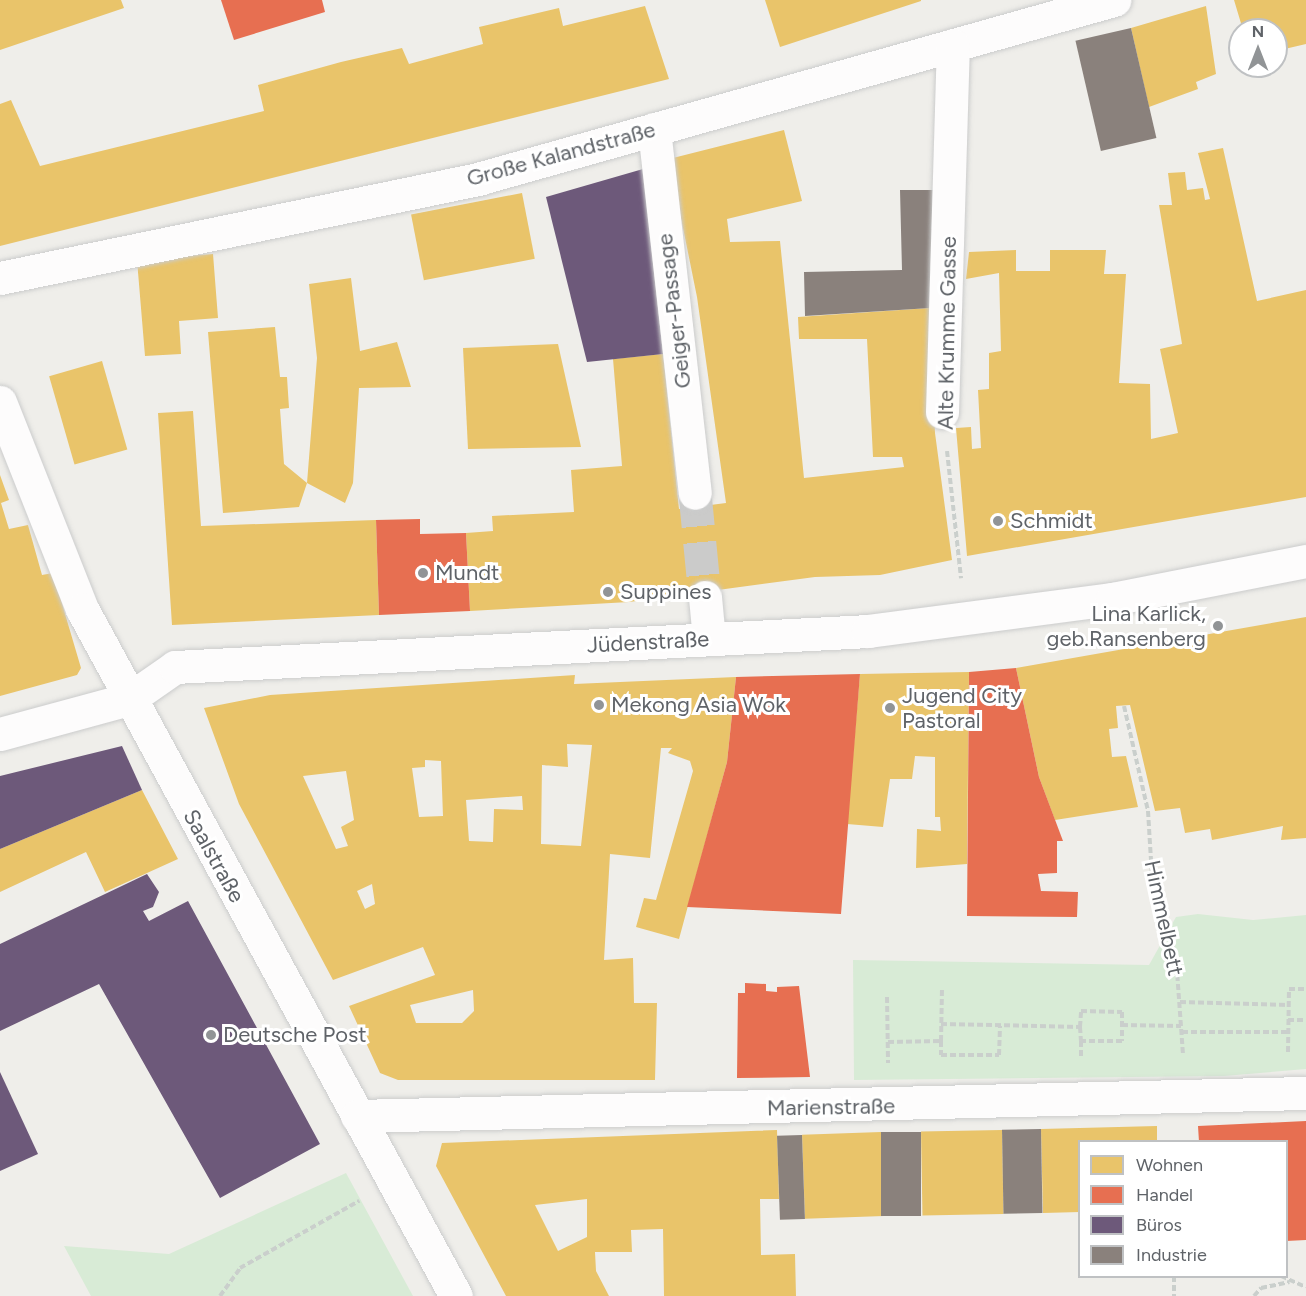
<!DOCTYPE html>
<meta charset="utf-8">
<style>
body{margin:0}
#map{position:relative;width:1306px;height:1296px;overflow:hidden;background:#efeeea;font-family:Figtree,sans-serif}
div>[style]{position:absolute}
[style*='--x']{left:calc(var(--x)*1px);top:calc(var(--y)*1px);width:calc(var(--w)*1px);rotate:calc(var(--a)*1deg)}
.green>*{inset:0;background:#d8ebd6}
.homes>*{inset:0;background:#e9c46a;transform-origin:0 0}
.shops>*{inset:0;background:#e76f51}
.offices>*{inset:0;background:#6d597a}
.industry>*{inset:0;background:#8a817c;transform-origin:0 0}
.minor-tunnel>*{height:33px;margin-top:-16.5px;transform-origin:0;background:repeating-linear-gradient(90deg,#cbcbca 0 33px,transparent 0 49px)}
.path>*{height:4px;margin-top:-2px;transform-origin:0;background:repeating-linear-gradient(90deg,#cacfcc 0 6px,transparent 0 9px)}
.roads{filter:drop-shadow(0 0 2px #cbcccc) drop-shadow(0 0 2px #cbcccc)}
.minor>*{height:33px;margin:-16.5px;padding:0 16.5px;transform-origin:16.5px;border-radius:16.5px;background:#fdfcfc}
.dots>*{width:16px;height:16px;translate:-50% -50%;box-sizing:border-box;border:3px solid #fff;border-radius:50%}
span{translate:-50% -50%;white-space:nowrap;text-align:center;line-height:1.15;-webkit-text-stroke:6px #fff;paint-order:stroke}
.street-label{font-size:22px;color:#5f6368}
.poi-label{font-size:22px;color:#5f6368}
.left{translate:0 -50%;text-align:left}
.right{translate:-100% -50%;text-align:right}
.legend{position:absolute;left:1078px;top:1140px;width:210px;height:138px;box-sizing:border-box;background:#fff;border:2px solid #bfc1c3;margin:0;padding:8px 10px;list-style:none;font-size:18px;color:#5f6368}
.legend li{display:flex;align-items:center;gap:12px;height:30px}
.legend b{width:30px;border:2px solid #bfc1c3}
.north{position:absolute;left:1228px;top:18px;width:60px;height:60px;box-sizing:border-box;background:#fff;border:2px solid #bfc1c3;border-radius:50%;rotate:0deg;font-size:16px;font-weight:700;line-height:24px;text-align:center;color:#5f6368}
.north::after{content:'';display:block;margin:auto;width:21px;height:27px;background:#919496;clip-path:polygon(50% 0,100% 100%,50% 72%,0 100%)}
</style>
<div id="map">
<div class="green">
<i style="clip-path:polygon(1198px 914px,1253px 920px,1306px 915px,1306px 1069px,1224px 1076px,854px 1080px,853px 960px,1149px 965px,1176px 917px)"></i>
<i style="clip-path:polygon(346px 1173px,413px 1296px,91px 1296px,64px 1246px,169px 1254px)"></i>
</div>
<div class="homes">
<i style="clip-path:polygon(0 0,121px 0,124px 8px,0 50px)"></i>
<i style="clip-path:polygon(765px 0,921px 0,921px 1px,780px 47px)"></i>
<i style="clip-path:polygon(1234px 0,1306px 0,1306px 44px,1276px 51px,1276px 30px,1243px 30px)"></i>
<i style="clip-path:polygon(645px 6px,669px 79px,0 246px,0 104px,11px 100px,40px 166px,264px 111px,258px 85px,341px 62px,402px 48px,409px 64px,483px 44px,479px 27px,559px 8px,563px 26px)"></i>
<i style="clip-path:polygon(1206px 6px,1216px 74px,1196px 82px,1198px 89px,1149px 107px,1131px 28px)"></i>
<i style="clip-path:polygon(784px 130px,802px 201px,727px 219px,730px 242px,780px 241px,804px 478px,904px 467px,902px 457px,873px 457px,867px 339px,799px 339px,798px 317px,930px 308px,935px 433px,952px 560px,880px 575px,815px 577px,629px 602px,470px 611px,466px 533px,493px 531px,492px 516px,574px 512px,571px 470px,622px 466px,613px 359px,663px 354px,679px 509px,726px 503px,697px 297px,669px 159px)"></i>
<i style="clip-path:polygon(1223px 148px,1257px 301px,1306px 290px,1306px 497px,967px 556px,956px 428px,971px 427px,972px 449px,981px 448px,978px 390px,989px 389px,989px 353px,1001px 351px,999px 273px,966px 279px,969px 252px,1016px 250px,1016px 271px,1050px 271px,1050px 250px,1106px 250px,1104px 274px,1126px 274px,1119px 383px,1150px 384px,1151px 439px,1178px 433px,1160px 349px,1182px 344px,1159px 205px,1172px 205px,1168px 173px,1185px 172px,1187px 190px,1203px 188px,1205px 200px,1210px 199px,1198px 153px)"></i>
<i style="left:522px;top:193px;width:67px;height:113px;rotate:79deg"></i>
<i style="clip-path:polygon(213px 254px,218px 318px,179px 321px,181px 354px,145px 356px,137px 260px)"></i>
<i style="clip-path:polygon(351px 278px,360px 351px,397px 342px,411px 387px,359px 388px,353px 483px,345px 503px,307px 483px,299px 507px,223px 513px,208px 332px,275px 327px,280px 377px,287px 377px,289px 408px,280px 409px,284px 464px,307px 483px,317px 358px,309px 284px)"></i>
<i style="clip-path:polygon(558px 344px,581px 447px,468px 449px,463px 348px)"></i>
<i style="left:102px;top:361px;width:92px;height:55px;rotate:74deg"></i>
<i style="clip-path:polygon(193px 411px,201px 526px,376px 520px,379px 615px,172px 625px,158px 413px)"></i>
<i style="clip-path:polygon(0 475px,9px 500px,1px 503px,9px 529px,28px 525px,42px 575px,53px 573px,81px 668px,77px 675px,0 696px)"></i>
<i style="clip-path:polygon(1306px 617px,1306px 838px,1281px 840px,1283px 826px,1212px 840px,1210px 829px,1185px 833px,1180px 808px,1155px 811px,1130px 705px,1116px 706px,1118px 728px,1109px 729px,1112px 757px,1126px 756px,1138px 807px,1055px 820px,1039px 777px,1016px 668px)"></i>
<i style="clip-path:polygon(969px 672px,967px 864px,916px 868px,917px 829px,941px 831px,940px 817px,935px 817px,935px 757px,915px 756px,912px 779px,890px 779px,883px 827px,847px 824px,860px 674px)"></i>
<i style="clip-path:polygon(evenodd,575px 675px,574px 684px,736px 677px,727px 762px,679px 939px,636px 927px,644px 898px,656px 900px,693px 771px,690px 761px,668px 753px,672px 748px,661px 748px,650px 858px,610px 854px,604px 960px,633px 958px,634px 1003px,657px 1003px,655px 1080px,398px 1080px,380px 1073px,349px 1006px,435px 975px,423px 947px,333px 980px,239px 804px,204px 708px,270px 695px,575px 675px,567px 744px,592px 745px,581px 846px,541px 844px,542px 765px,568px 767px,567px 744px,575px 675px,425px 760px,441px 761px,443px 816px,419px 817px,412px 768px,425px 767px,425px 760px,575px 675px,346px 771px,354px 820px,341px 827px,348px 846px,336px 849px,303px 776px,346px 771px,575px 675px,522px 796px,523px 810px,494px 809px,493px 842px,469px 841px,466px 800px,522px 796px,575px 675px,372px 884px,375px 904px,365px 909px,357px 891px,372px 884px,575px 675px,473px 990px,474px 1011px,462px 1023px,416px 1023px,410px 1005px,473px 990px)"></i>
<i style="clip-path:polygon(142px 790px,178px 859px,105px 892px,86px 852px,0 892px,0 849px)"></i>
<i style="clip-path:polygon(1157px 1126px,1157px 1142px,1080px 1142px,1080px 1212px,1043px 1213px,1041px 1129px)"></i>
<i style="clip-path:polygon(evenodd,777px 1130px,779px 1199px,760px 1199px,761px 1255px,795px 1254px,796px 1296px,664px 1296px,663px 1229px,631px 1230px,632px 1252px,595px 1252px,596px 1271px,609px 1296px,506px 1296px,436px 1166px,442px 1143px,777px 1130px,587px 1199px,587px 1237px,558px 1251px,535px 1205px,587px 1199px)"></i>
<i style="left:1002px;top:1130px;width:84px;height:81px;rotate:89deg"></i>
<i style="left:881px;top:1132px;width:84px;height:79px;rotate:88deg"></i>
</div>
<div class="shops">
<i style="clip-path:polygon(221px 0,322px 0,325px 12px,234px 40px)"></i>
<i style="clip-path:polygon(420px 519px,420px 534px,466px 533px,470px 611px,379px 615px,376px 520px)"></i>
<i style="clip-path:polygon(1016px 668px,1039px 777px,1063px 841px,1057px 841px,1057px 873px,1038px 874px,1041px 891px,1078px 892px,1077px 917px,967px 916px,969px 672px)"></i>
<i style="clip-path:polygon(860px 674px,841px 914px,687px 907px,727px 762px,736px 677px)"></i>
<i style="clip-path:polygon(745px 983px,766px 984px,766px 991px,777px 992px,777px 987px,799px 986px,810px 1077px,737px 1078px,738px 993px,745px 993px)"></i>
<i style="clip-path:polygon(1306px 1121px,1306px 1240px,1286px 1241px,1286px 1142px,1199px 1142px,1198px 1126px)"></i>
</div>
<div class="offices">
<i style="clip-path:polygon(643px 169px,663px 354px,587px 362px,546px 197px)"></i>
<i style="clip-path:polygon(122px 746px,142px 790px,0 849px,0 776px)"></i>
<i style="clip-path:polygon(147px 874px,159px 892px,153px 907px,143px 911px,149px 921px,188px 901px,320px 1144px,220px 1198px,99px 984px,0 1031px,0 944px)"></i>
<i style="clip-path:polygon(0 1072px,38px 1154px,0 1171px)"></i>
</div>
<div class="industry">
<i style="left:1131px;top:28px;width:113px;height:57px;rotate:77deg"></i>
<i style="clip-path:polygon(900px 190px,933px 190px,930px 308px,805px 316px,804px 272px,902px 270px)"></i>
<i style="left:1041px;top:1129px;width:84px;height:39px;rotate:89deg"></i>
<i style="left:881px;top:1132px;width:40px;height:84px"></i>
<i style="left:802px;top:1135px;width:84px;height:25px;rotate:88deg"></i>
</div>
<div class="minor-tunnel">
<i style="--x:695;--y:493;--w:104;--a:84.5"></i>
</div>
<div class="path">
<i style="--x:947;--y:451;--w:128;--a:83.7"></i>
<i style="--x:1118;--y:638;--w:11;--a:80"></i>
<i style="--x:1124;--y:706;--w:108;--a:77.1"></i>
<i style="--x:1148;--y:811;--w:65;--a:86.5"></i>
<i style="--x:1152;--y:876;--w:84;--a:73.5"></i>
<i style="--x:1176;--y:957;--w:98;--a:85.9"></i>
<i style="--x:887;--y:997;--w:66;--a:89.1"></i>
<i style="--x:1180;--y:1002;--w:109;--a:1.6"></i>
<i style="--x:1288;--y:1020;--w:18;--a:0"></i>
<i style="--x:941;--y:1024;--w:139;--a:1.2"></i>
<i style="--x:1080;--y:1027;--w:16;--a:-86"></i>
<i style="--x:1081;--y:1011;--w:41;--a:1.4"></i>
<i style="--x:1122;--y:1012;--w:29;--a:90"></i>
<i style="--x:1122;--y:1041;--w:41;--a:180"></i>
<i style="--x:1081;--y:1041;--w:18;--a:90"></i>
<i style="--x:1122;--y:1025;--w:59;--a:1"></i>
<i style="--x:1080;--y:1027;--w:14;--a:86"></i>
<i style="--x:1182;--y:1032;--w:106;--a:0"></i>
<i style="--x:941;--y:1041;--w:14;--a:90"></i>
<i style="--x:888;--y:1042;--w:53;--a:-1.1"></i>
<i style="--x:941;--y:1041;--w:52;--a:-88.9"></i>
<i style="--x:1288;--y:1052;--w:63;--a:-89.1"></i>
<i style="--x:1289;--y:989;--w:17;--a:0"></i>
<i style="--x:941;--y:1055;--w:58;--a:0"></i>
<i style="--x:999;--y:1055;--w:29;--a:-88"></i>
<i style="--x:1174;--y:1276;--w:20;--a:90"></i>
<i style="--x:1281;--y:1276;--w:27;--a:24"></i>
<i style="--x:220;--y:1296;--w:34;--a:-54"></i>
<i style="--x:240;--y:1268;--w:137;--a:-29.4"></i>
<i style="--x:1254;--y:1296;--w:11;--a:-49"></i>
<i style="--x:1261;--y:1288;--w:29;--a:-12"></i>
</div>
<div class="roads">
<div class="minor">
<i style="--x:654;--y:129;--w:366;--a:83.6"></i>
<i style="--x:0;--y:278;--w:491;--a:-11.7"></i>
<i style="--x:481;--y:178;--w:658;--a:-15.71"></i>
<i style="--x:0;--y:402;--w:223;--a:68.4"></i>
<i style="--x:82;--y:609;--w:782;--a:61.44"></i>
<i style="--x:942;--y:412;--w:367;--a:-88.3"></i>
<i style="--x:705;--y:597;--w:42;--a:84.6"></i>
<i style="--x:0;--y:734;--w:134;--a:-15.2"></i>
<i style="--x:129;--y:699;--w:56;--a:-34.8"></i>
<i style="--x:175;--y:667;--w:694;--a:-2.97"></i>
<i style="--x:868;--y:631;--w:246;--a:-7.5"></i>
<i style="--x:1112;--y:599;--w:198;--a:-11.1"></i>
<i style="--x:357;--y:1116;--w:949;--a:-1.39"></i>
</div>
</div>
<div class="dots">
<i style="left:998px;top:521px;background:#919496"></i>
<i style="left:423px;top:573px;background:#919496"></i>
<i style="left:608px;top:592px;background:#919496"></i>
<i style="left:1218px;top:626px;background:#919496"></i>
<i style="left:599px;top:705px;background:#919496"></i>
<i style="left:890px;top:708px;background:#919496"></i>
<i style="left:211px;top:1035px;background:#919496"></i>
</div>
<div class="street-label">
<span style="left:561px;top:154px;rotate:-15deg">Große Kalandstraße</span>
<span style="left:674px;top:311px;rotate:-97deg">Geiger-Passage</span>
<span style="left:947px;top:333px;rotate:-89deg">Alte Krumme Gasse</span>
<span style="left:648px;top:642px;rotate:-3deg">Jüdenstraße</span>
<span style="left:214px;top:856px;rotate:61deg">Saalstraße</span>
<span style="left:1164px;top:918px;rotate:78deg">Himmelbett</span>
<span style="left:831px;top:1107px;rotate:-1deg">Marienstraße</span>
</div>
<div class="poi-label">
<span class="left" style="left:1010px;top:521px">Schmidt</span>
<span class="left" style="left:435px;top:573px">Mundt</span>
<span class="left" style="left:620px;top:592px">Suppines</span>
<span class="right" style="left:1206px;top:626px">Lina Karlick,<br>geb.Ransenberg</span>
<span class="left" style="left:902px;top:708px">Jugend City<br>Pastoral</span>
<span class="left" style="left:611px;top:705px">Mekong Asia Wok</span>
<span class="left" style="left:223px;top:1035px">Deutsche Post</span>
</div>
<ul class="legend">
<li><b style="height:16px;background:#e9c46a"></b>Wohnen</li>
<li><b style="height:16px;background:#e76f51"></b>Handel</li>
<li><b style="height:16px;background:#6d597a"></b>Büros</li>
<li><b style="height:16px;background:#8a817c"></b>Industrie</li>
</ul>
<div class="north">N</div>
</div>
